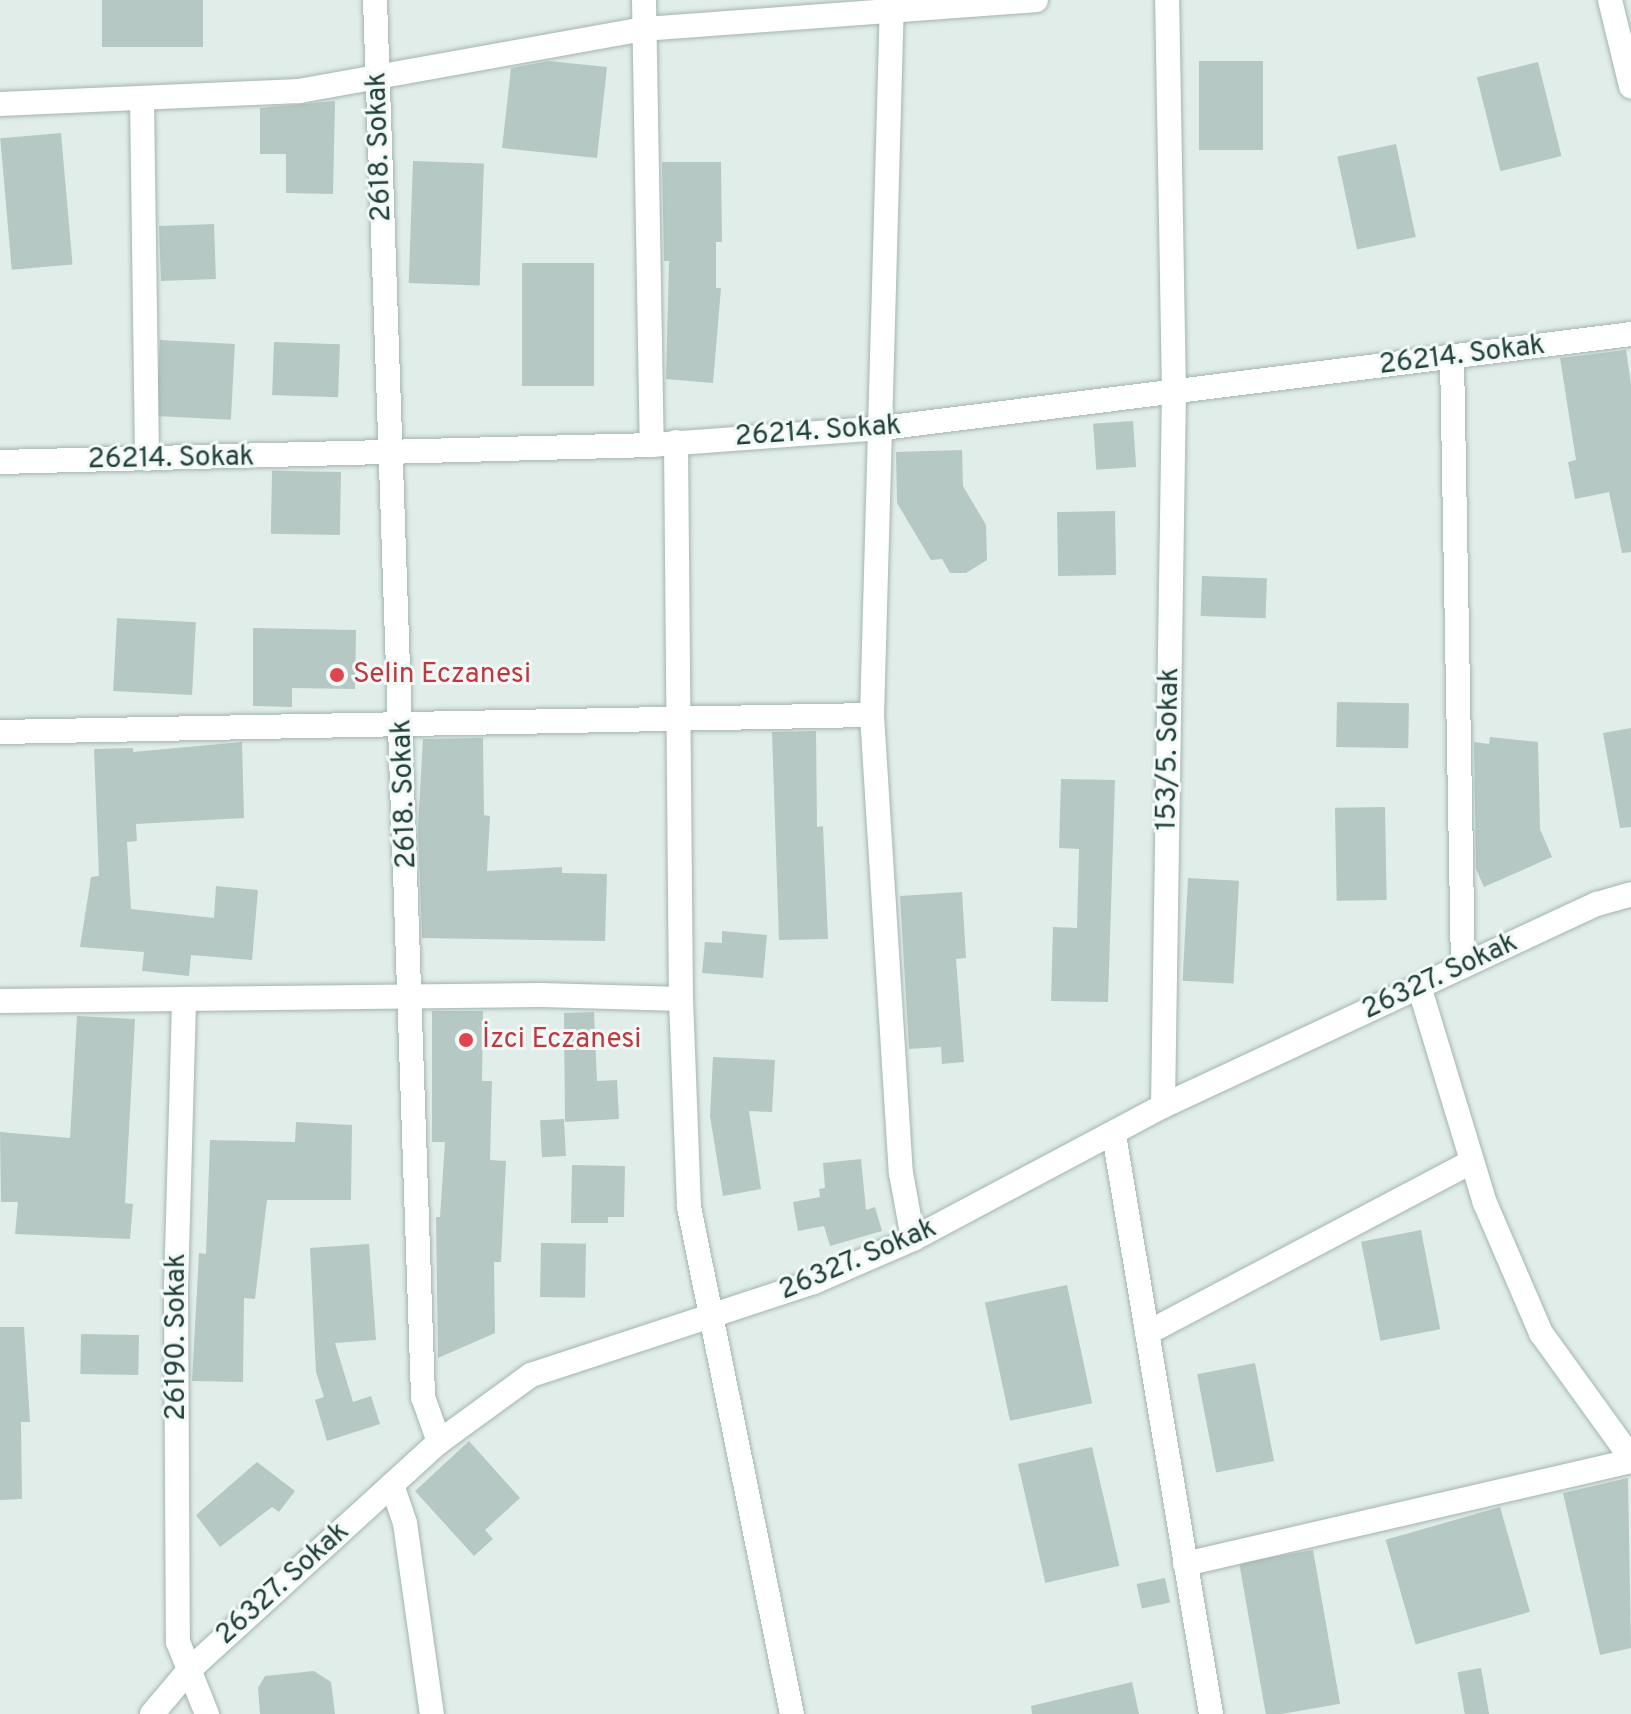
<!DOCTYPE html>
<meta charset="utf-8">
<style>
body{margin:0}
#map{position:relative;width:1631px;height:1714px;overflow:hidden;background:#e1ede9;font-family:Overpass,sans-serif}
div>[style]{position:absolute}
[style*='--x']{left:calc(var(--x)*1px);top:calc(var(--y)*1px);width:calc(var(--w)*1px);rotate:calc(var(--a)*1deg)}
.building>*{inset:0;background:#b6c8c3;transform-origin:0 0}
.roads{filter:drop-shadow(0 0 2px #a3b5b1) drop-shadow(0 0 2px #a3b5b1)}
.street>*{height:24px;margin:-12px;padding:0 12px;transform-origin:12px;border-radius:12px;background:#fff}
.secondary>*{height:24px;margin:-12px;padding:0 12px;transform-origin:12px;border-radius:12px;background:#fff}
.dots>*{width:22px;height:22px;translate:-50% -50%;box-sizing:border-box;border:4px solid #f2f9f6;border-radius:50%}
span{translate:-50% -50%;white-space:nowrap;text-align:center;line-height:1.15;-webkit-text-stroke:6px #f2f9f6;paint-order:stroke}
.street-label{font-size:28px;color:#203f3b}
.health-label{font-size:28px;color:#be3a42}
.left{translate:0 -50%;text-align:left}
</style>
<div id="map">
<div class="building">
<i style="left:102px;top:0;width:101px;height:47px"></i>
<i style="clip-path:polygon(549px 61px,607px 67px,597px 158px,502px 148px,511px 68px)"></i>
<i style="left:1199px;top:61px;width:64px;height:89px"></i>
<i style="left:1538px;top:62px;width:97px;height:63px;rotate:76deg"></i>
<i style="clip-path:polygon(335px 101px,333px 194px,286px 193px,286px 154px,260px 154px,260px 108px)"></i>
<i style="left:61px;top:133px;width:132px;height:61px;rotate:85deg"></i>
<i style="left:1396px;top:144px;width:95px;height:60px;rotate:78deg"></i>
<i style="left:413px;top:161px;width:71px;height:122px;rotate:2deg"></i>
<i style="clip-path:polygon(662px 162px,721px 162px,722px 242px,716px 242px,716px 288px,721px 288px,713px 383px,666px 379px,669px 261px,664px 261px)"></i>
<i style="left:214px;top:224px;width:55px;height:55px;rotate:88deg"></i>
<i style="left:594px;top:263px;width:123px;height:72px;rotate:90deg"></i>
<i style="left:160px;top:340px;width:75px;height:76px;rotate:3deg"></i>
<i style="left:274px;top:342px;width:66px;height:53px;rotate:2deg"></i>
<i style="clip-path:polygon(1626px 350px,1631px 383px,1631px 552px,1622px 553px,1609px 492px,1575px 499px,1568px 462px,1576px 460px,1560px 358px)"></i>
<i style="left:1133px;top:421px;width:46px;height:40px;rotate:86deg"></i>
<i style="clip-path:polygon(962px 450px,963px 486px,986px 525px,987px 560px,966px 573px,950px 573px,942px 559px,931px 560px,897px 503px,896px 452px)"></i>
<i style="left:341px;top:472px;width:63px;height:69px;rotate:91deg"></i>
<i style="left:1115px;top:511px;width:64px;height:58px;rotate:89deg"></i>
<i style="left:1202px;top:576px;width:65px;height:40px;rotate:2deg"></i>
<i style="left:117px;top:618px;width:79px;height:73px;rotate:3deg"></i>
<i style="clip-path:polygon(253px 628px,356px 630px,355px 689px,292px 688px,292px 707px,253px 706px)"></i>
<i style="left:1337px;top:702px;width:72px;height:45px;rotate:1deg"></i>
<i style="clip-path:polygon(1631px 728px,1631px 827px,1620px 828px,1603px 733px)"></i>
<i style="clip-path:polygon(816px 731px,817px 827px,823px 826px,828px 939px,779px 940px,772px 732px)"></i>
<i style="clip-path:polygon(1490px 737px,1538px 742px,1540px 829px,1552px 857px,1484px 887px,1476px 869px,1474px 742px,1489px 744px)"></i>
<i style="clip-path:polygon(483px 738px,484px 815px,490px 816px,487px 871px,562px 867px,562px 873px,607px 874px,605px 941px,422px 938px,418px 827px,423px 739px)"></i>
<i style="clip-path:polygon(242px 742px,244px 818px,136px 824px,137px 841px,127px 842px,131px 909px,214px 918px,216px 886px,258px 890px,252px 960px,191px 955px,189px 976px,142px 971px,144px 952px,80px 947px,91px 877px,99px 876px,94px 749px,133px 748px,133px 752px)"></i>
<i style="clip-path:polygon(1061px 779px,1115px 780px,1108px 1002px,1051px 1001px,1053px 927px,1077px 928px,1079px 849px,1059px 848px)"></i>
<i style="left:1385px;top:807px;width:93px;height:50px;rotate:89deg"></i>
<i style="left:1188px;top:878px;width:51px;height:103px;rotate:3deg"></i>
<i style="clip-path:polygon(962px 892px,966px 958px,956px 959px,964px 1062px,942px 1064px,941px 1047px,909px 1049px,900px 896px)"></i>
<i style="clip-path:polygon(722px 931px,767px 935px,763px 978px,702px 973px,705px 942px,722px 943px)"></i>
<i style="clip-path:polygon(432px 1011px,483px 1011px,482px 1081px,492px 1081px,490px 1160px,506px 1161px,501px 1262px,494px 1262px,495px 1333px,438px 1358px,436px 1217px,440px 1217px,445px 1142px,432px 1142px)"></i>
<i style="clip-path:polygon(594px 1012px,597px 1081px,617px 1080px,619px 1119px,565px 1122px,564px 1013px)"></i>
<i style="clip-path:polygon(77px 1016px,135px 1019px,125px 1203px,133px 1204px,130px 1239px,15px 1234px,18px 1202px,1px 1202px,0 1132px,70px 1138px)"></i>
<i style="clip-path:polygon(713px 1057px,775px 1060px,772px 1112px,749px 1111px,761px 1189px,723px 1196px,710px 1116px)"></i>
<i style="left:564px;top:1119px;width:37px;height:24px;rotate:87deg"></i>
<i style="clip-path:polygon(296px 1122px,352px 1125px,351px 1200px,267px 1200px,255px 1299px,244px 1298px,243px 1382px,192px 1381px,199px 1253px,206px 1254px,210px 1140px,295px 1142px)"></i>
<i style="clip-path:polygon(861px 1159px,866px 1210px,875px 1207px,882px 1231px,830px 1246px,824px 1226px,798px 1231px,793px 1202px,820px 1197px,819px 1189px,825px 1188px,823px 1163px)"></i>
<i style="clip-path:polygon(572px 1165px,625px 1166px,624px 1217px,608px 1217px,608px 1223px,571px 1223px)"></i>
<i style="left:1421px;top:1230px;width:101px;height:61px;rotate:79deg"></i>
<i style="left:541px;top:1243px;width:45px;height:54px;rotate:1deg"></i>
<i style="clip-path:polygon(369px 1244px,376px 1340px,335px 1343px,353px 1402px,371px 1396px,380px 1424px,327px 1441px,315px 1400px,324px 1397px,316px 1372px,310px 1248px)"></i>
<i style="left:1067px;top:1285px;width:121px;height:84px;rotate:78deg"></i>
<i style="clip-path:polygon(0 1327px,24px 1327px,30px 1422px,21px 1422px,22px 1499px,0 1500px)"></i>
<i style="left:81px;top:1334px;width:58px;height:40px;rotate:1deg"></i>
<i style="left:1255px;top:1363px;width:100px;height:59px;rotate:79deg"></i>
<i style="clip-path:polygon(469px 1441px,520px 1498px,485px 1530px,493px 1539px,474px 1556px,415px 1491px)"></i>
<i style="left:1092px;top:1447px;width:122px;height:76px;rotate:77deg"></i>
<i style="clip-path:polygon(257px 1462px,295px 1491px,279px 1512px,272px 1507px,220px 1547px,196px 1515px)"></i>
<i style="clip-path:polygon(1628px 1478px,1631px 1648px,1600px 1655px,1563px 1493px)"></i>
<i style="left:1500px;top:1507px;width:109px;height:119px;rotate:74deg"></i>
<i style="left:1313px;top:1550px;width:156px;height:75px;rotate:80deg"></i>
<i style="left:1165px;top:1578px;width:25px;height:29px;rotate:78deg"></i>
<i style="left:1481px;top:1668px;width:47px;height:24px;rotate:80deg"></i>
<i style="clip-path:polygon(314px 1671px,331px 1682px,335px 1714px,260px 1714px,258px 1688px,265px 1676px)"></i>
<i style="clip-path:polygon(1132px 1682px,1139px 1714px,1032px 1714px,1031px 1706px)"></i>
</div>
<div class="roads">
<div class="street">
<i style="--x:375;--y:0;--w:1398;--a:88.03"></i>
<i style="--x:423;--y:1397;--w:48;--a:70.4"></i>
<i style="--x:644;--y:0;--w:445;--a:89"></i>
<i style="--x:892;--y:0;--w:715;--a:91.6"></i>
<i style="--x:872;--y:715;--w:459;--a:86.4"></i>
<i style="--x:901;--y:1173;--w:67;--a:79.7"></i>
<i style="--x:142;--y:99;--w:360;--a:89.2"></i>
<i style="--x:0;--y:104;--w:299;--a:-2.5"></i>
<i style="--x:299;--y:91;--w:351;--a:-10.2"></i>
<i style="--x:644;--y:29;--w:393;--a:-4.2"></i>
<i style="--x:1452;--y:357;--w:609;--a:88.97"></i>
<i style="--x:676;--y:442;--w:557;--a:89.49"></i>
<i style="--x:681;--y:999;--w:208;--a:87.8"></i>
<i style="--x:689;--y:1207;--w:517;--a:78.52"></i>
<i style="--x:0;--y:462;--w:652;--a:-1.49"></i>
<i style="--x:652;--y:445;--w:232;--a:-4.2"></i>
<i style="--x:883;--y:428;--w:754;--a:-7.16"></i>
<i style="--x:0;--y:732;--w:872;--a:-1.12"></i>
<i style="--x:1419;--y:986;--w:227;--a:73.1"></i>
<i style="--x:1485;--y:1203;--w:142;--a:66.7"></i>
<i style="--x:1541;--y:1333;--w:154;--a:54.2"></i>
<i style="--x:0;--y:1001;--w:541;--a:-0.64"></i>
<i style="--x:541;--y:995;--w:140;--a:1.6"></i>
<i style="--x:184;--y:1002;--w:283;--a:91.6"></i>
<i style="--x:176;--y:1285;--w:357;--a:89.7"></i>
<i style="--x:178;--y:1642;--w:78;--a:68.1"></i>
<i style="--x:1163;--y:1106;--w:713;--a:-89.12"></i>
<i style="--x:1174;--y:393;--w:393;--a:-91"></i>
<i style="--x:1114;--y:1135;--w:587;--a:80.49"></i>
<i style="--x:1147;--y:1333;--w:367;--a:-27.8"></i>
<i style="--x:392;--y:1485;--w:40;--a:71.1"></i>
<i style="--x:405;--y:1523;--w:193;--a:82"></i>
<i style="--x:1185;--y:1564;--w:458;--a:-13"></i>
<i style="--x:152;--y:1714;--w:57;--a:-49.9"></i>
<i style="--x:189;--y:1670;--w:338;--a:-42.4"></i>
<i style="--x:439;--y:1442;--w:114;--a:-36.1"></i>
<i style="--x:531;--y:1375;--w:298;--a:-18.2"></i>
<i style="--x:814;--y:1282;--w:108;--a:-23.5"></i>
<i style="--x:913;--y:1239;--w:283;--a:-28"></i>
<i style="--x:1163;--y:1106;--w:479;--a:-25"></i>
<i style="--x:1597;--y:904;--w:35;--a:-16"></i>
</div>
<div class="secondary">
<i style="--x:1610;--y:0;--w:89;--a:76.3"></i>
</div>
</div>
<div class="dots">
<i style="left:337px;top:675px;background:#e0444e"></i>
<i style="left:466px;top:1040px;background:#e0444e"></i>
</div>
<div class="street-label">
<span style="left:380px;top:147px;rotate:-92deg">2618. Sokak</span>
<span style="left:1462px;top:356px;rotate:-7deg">26214. Sokak</span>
<span style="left:818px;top:432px;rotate:-4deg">26214. Sokak</span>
<span style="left:171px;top:459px;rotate:-1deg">26214. Sokak</span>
<span style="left:1169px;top:749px;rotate:-89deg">153/5. Sokak</span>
<span style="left:405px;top:794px;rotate:-92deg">2618. Sokak</span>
<span style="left:1440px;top:977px;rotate:-25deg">26327. Sokak</span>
<span style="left:858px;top:1260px;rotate:-23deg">26327. Sokak</span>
<span style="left:177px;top:1337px;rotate:-90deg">26190. Sokak</span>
<span style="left:283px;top:1584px;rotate:-42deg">26327. Sokak</span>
</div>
<div class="health-label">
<span class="left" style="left:353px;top:675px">Selin Eczanesi</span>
<span class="left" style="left:482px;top:1040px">İzci Eczanesi</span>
</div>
</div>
